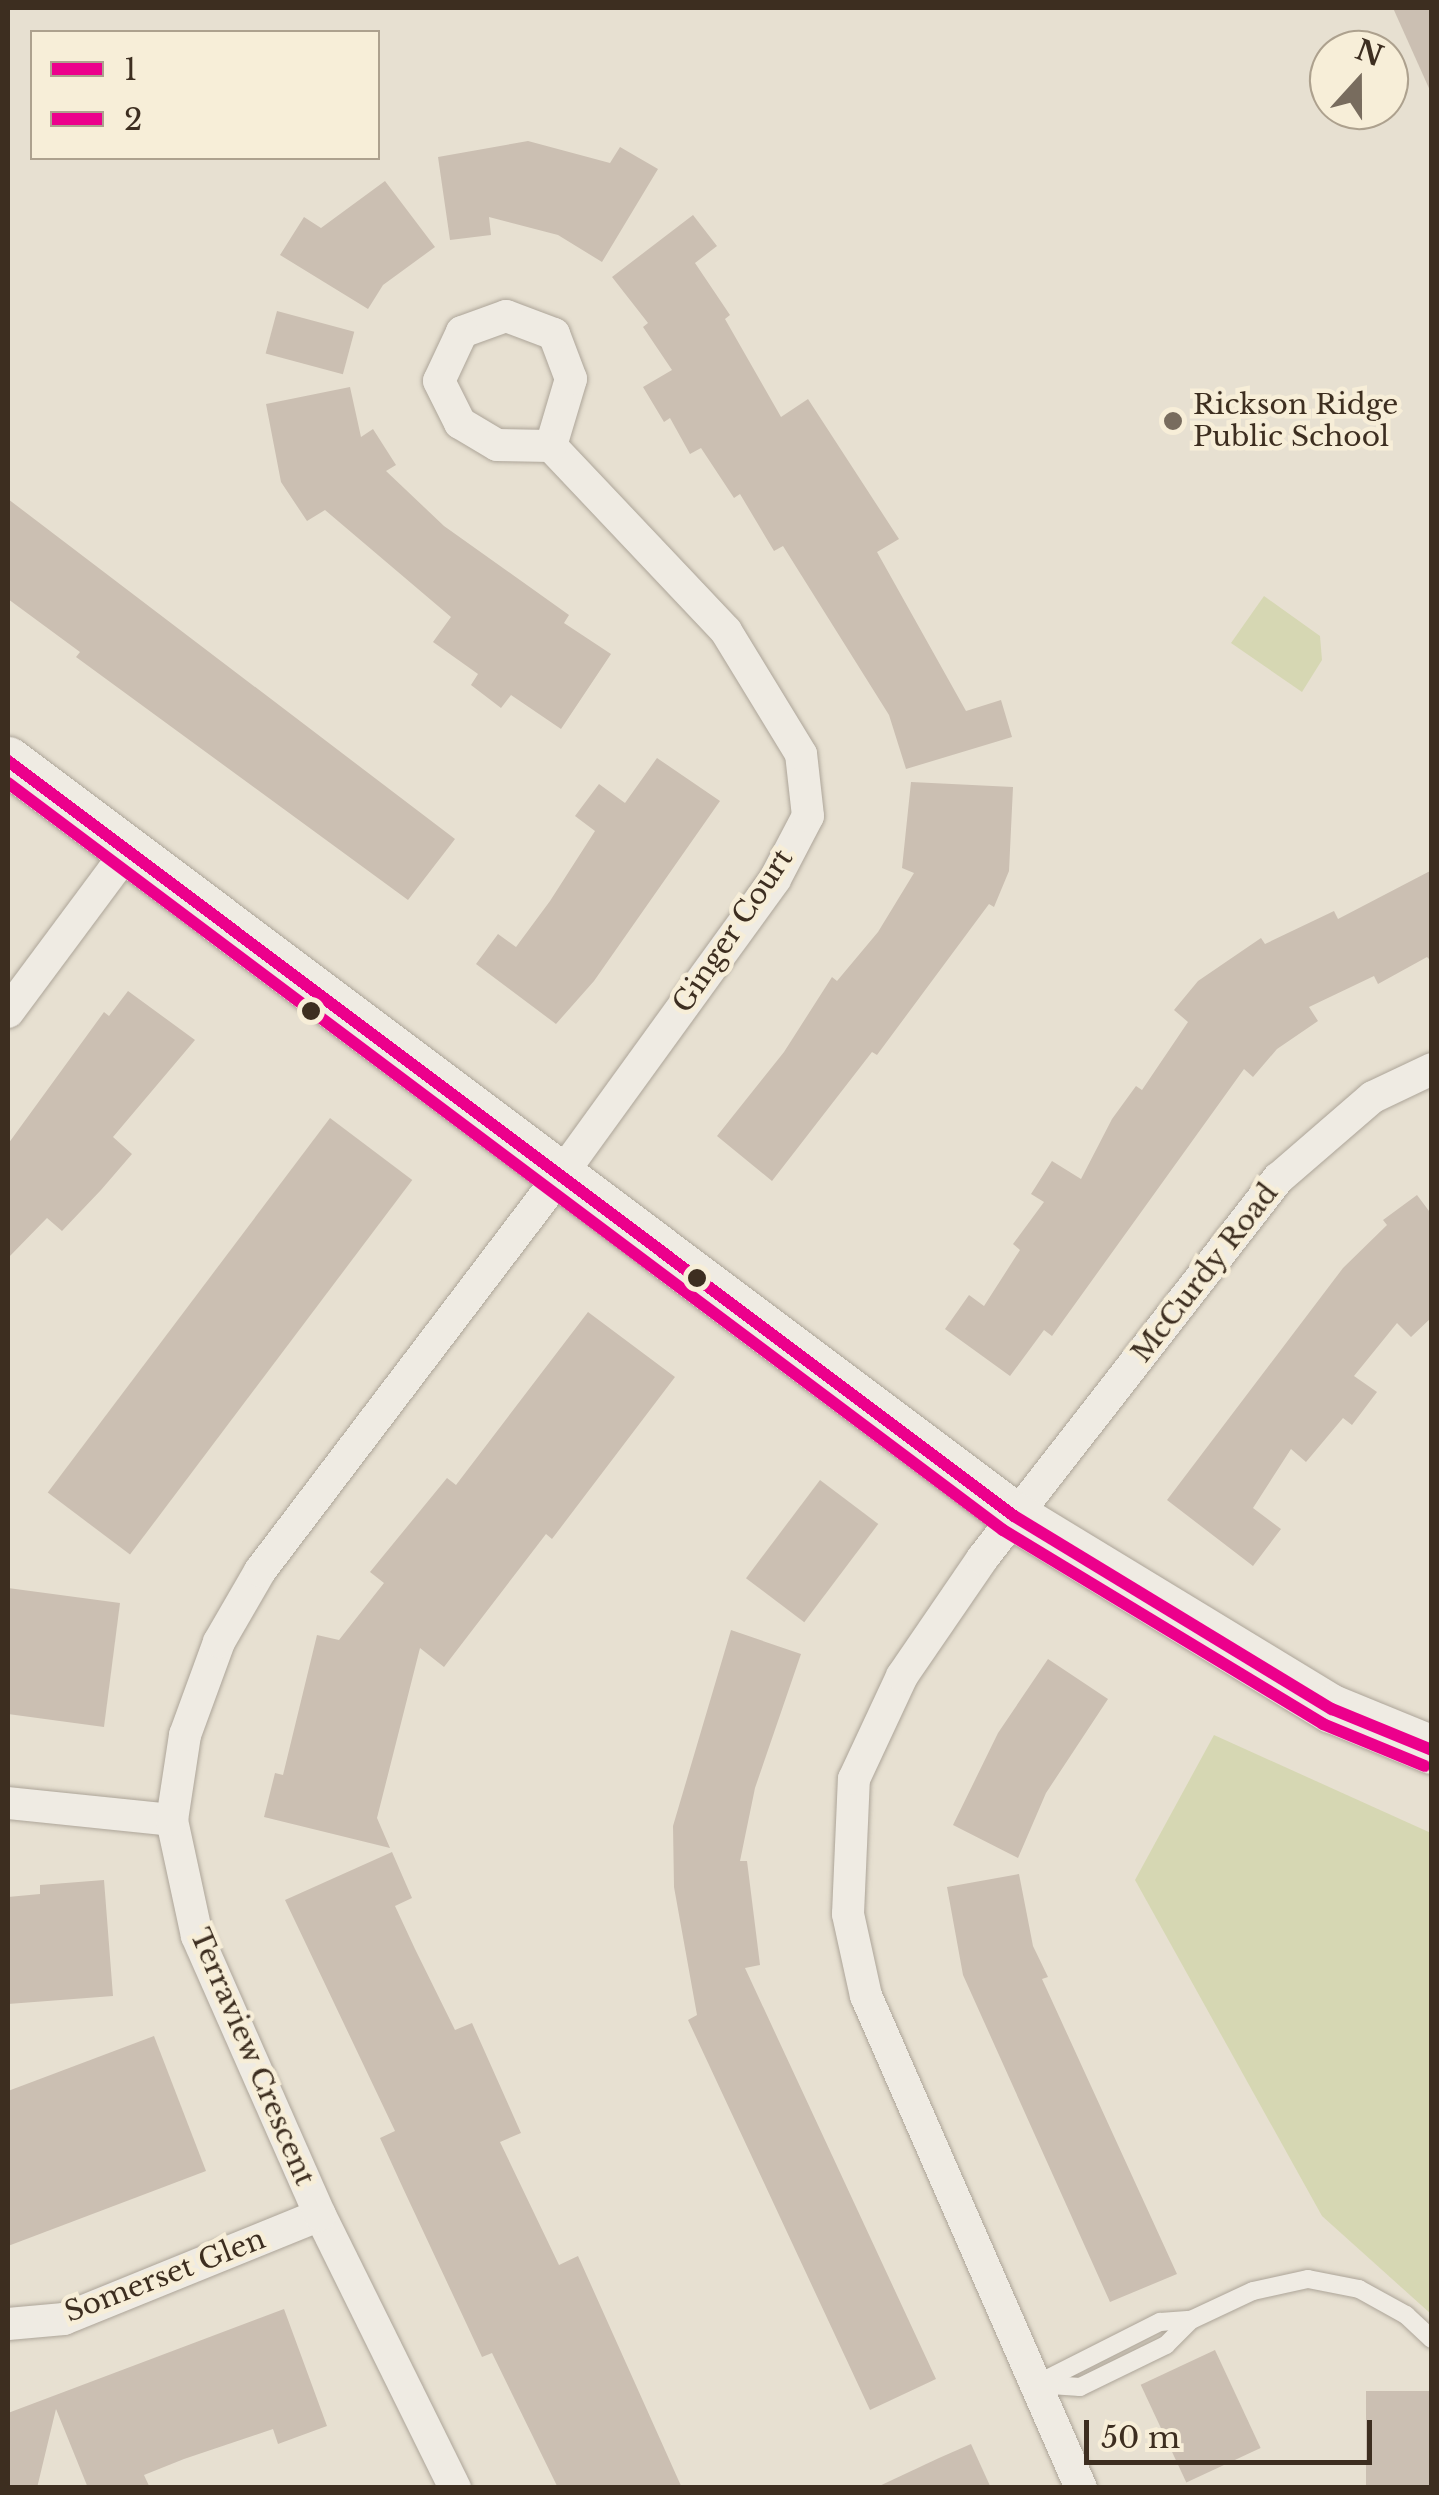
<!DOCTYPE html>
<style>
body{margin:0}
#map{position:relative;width:1439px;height:2495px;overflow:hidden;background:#e7e0d1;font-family:"Libre Baskerville",serif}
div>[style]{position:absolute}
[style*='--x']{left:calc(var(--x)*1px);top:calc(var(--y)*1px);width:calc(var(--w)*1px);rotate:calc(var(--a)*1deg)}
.green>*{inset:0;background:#d6d7b3}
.building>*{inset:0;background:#cbbfb2;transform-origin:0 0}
.roads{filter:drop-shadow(0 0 2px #ada599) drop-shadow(0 0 2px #ada599)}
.lane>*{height:18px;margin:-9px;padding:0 9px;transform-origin:9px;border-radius:9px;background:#efebe3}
.street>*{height:32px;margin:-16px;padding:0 16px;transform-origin:16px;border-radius:16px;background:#efebe3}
.secondary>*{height:48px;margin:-24px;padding:0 24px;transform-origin:24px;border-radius:24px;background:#efebe3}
.bus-1>*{height:12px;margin:-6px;padding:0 6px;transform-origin:6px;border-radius:6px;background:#ec008c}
.bus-2>*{height:12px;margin:-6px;padding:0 6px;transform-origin:6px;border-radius:6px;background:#ec008c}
.dots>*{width:28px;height:28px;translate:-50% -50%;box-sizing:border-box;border:5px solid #f7eed8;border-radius:50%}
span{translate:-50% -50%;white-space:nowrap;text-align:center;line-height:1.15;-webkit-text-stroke:9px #f7eed8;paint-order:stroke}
.poi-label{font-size:28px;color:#3d2e20}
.left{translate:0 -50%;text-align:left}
.street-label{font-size:28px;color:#3d2e20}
.frame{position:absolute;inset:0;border:10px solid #3d2e20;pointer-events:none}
.legend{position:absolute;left:30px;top:30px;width:350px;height:130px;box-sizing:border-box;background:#f7eed8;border:2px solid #ada18e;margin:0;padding:12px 18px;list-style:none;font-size:30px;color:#3d2e20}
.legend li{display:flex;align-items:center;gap:20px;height:50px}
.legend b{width:50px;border:2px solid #ada18e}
.north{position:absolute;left:1309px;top:30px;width:100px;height:100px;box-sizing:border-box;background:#f7eed8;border:2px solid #ada18e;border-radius:50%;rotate:21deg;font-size:28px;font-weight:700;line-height:40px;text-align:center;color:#3d2e20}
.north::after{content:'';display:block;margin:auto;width:35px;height:45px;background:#786c5e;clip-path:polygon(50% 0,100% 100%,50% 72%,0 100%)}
.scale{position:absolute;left:1084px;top:2420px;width:288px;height:45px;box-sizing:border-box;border:5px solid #3d2e20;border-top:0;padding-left:12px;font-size:30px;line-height:35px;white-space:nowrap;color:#3d2e20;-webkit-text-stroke:8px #f7eed8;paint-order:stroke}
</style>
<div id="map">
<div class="green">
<i style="clip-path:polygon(1264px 596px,1320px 636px,1322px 660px,1302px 692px,1231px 643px)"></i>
<i style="clip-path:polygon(1214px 1735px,1431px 1833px,1431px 2314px,1322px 2216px,1135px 1880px)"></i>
</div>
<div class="building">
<i style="clip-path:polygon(1393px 8px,1432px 8px,1432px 95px)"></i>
<i style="clip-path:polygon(528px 141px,610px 163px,620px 147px,658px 169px,602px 262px,558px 235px,489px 217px,491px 235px,450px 240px,438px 157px)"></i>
<i style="clip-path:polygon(385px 181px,435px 247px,383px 285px,368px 309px,280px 255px,304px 217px,321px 228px)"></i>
<i style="clip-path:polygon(693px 215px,717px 246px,695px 263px,730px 315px,725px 319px,781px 417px,808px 399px,899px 539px,877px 552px,966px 711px,1001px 700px,1012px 737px,906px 769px,889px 715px,783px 546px,774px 551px,740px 494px,734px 498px,701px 448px,690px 454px,670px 418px,664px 422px,643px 387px,672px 370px,643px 327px,648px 323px,612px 277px)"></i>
<i style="left:277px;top:311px;width:80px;height:44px;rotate:15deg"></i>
<i style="clip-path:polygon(350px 387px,361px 437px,373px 429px,396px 465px,386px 471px,444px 526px,569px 615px,564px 623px,611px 654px,561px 729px,511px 695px,501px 708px,471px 685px,478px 674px,433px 642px,451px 617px,325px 510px,307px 521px,281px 482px,266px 404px)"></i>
<i style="clip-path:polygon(8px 499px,455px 839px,408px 900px,76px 657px,80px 652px,8px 599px)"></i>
<i style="clip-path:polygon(657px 758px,720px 801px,594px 981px,556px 1024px,476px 964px,498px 934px,516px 947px,550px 901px,595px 831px,575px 816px,599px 784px,625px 803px)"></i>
<i style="clip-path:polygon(911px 782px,1013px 787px,1009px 871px,994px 907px,989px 904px,877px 1055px,872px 1052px,772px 1181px,717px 1136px,784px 1052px,832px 977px,837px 981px,878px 932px,914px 873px,902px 868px)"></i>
<i style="clip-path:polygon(1432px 870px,1432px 962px,1427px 957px,1378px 984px,1374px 976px,1309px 1007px,1318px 1021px,1277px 1049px,1253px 1077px,1244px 1069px,1052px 1336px,1044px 1330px,1010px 1376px,945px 1329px,969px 1295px,984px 1306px,1020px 1250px,1013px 1244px,1044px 1202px,1031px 1194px,1052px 1161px,1081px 1179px,1112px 1119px,1136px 1086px,1142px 1090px,1188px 1022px,1174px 1010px,1198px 981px,1261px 938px,1265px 944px,1334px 911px,1338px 919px)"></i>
<i style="clip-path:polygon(128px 991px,195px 1040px,113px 1137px,132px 1154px,101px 1190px,62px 1231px,47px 1218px,8px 1258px,8px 1144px,104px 1012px,109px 1016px)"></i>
<i style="left:330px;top:1118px;width:103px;height:469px;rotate:37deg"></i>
<i style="clip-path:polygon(1417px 1195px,1432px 1215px,1432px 1317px,1411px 1337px,1397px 1323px,1354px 1376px,1377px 1392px,1352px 1425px,1343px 1418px,1306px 1462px,1291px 1449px,1253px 1508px,1281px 1529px,1253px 1566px,1167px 1500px,1343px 1268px,1387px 1225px,1383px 1220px)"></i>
<i style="clip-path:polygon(588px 1312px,675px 1377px,552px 1539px,546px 1534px,444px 1667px,420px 1648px,377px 1818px,390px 1848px,264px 1817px,275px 1773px,283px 1775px,317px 1635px,339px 1640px,384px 1583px,370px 1572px,447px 1478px,456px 1485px)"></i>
<i style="left:820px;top:1480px;width:73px;height:123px;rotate:37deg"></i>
<i style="clip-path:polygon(8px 1588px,120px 1603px,104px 1727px,8px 1714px)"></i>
<i style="clip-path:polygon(731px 1630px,801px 1654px,755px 1788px,740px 1861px,747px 1861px,760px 1965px,745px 1968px,936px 2379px,870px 2410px,688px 2020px,697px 2015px,674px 1887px,673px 1826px)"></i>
<i style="clip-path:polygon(1048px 1659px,1108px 1699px,1046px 1793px,1018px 1858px,953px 1825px,998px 1733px)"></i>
<i style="clip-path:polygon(392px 1852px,412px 1898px,395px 1906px,415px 1949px,455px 2030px,472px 2023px,521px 2133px,500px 2142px,559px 2265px,578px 2256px,682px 2488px,558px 2488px,492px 2353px,482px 2357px,402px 2186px,380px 2138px,395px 2131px,285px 1900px)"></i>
<i style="clip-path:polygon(1019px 1874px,1033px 1946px,1048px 1977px,1042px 1979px,1177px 2274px,1110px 2302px,963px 1975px,947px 1887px)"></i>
<i style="clip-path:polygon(104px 1880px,113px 1996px,8px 2004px,8px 1897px,40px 1894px,40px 1885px)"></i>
<i style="clip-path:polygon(154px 2036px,206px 2171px,8px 2246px,8px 2091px)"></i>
<i style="clip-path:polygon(284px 2309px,327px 2426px,278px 2444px,273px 2429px,184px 2459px,144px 2475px,150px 2488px,88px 2488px,56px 2409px,37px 2488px,8px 2488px,8px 2413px)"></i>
<i style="left:1215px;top:2350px;width:108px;height:82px;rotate:65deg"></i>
<i style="left:1366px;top:2391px;width:66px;height:97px"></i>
<i style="clip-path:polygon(971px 2444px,991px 2488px,875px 2488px,939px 2458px)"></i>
</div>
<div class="roads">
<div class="lane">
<i style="--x:1036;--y:2384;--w:44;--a:3.9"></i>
<i style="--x:1080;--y:2387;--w:96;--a:-26"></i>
<i style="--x:1166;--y:2345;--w:35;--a:-45"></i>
<i style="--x:1191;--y:2320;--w:68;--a:-25.1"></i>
<i style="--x:1253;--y:2291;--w:56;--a:-12.3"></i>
<i style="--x:1308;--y:2279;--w:52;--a:11.1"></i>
<i style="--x:1359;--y:2289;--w:54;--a:29"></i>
<i style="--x:1406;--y:2315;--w:35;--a:43"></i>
<i style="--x:1037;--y:2384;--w:138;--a:-26.8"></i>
<i style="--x:1160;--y:2322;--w:31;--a:-4"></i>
</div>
<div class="street">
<i style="--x:8;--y:1012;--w:203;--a:-53.4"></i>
<i style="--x:8;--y:1803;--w:165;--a:5.9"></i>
<i style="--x:8;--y:2324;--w:56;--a:-5.1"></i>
<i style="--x:64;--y:2319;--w:276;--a:-22.1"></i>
<i style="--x:455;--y:2488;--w:305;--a:-116.3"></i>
<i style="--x:320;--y:2215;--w:305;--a:-113.8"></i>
<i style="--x:197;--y:1936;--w:119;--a:-102.2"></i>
<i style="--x:172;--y:1820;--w:86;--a:-81.3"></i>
<i style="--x:185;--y:1735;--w:99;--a:-69.9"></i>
<i style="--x:219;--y:1642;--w:82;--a:-60"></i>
<i style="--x:260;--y:1571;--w:497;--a:-52.8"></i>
<i style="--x:561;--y:1175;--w:365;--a:-54.1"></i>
<i style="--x:775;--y:879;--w:71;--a:-62.4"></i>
<i style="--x:808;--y:816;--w:62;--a:-96.4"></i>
<i style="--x:801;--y:754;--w:144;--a:-121.4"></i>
<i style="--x:726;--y:631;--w:255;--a:-133.4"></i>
<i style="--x:551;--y:446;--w:70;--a:-73.4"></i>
<i style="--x:571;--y:379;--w:48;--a:-110.7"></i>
<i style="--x:554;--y:334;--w:51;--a:-159.4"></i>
<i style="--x:506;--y:316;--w:47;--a:160"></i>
<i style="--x:462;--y:332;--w:54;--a:115.1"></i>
<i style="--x:439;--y:381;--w:47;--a:63.4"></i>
<i style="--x:460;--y:423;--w:43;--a:30.7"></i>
<i style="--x:497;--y:445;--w:54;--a:1.1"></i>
<i style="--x:1081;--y:2488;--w:537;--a:-113.6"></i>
<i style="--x:866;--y:1996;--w:84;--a:-102.4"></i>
<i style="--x:848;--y:1914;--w:135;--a:-87.5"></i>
<i style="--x:854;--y:1779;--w:114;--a:-65"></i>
<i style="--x:902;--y:1676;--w:142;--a:-55.6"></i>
<i style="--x:982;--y:1559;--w:483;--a:-52.1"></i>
<i style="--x:1279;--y:1178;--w:124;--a:-40.8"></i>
<i style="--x:1373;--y:1097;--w:65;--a:-25.4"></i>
</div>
<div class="secondary">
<i style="--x:8;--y:761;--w:1258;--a:36.89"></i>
<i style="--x:1014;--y:1516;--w:372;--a:31.3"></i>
<i style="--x:1332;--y:1709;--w:108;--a:22.3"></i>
</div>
</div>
<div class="bus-1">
<i style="--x:8;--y:761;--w:1258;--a:36.89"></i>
<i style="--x:1014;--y:1516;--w:372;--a:31.3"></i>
<i style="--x:1332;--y:1709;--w:108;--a:22.3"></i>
</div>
<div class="bus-2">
<i style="--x:8;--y:783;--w:1244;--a:36.9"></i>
<i style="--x:1003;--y:1530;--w:374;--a:31.2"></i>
<i style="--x:1323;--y:1724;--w:110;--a:22.4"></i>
</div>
<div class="dots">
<i style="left:1173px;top:421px;background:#786c5e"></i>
<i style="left:311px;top:1011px;background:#3d2e20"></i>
<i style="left:697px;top:1278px;background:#3d2e20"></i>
</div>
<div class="poi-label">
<span class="left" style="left:1193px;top:421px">Rickson Ridge<br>Public School</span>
</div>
<div class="street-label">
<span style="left:733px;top:931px;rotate:-56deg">Ginger Court</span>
<span style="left:1205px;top:1273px;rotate:-52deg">McCurdy Road</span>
<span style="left:252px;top:2057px;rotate:67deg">Terraview Crescent</span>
<span style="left:165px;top:2276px;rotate:-21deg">Somerset Glen</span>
</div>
<div class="frame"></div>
<ul class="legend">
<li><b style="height:12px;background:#ec008c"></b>1</li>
<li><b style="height:12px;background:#ec008c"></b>2</li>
</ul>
<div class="north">N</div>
<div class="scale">50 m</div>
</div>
